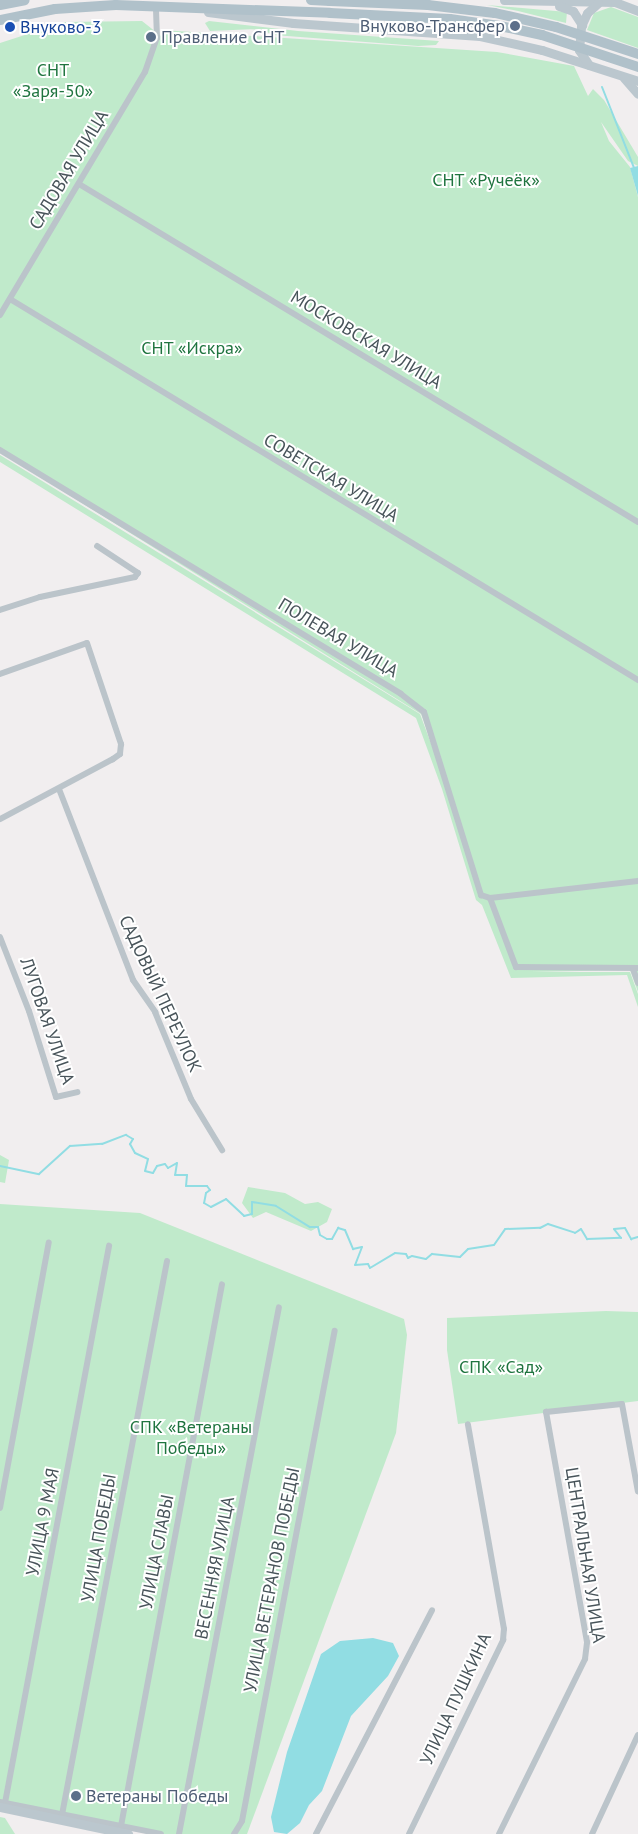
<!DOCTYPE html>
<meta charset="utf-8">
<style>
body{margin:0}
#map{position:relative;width:638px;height:1834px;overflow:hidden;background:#f1eeef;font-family:"PT Sans",sans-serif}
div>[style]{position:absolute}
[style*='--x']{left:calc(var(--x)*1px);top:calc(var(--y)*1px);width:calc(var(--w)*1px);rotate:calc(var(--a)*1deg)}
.green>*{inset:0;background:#c0eacb}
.water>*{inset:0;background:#91dde3}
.stream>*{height:2px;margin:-1px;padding:0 1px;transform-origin:1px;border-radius:1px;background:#91dde3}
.street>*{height:6px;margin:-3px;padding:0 3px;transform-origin:3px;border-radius:3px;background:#bbc4ca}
.secondary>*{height:9px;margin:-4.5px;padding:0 4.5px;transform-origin:4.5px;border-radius:4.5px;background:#bbc7ce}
.primary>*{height:10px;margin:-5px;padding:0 5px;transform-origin:5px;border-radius:5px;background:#b0c1ca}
.primary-bridge>*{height:10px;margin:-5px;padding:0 5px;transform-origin:5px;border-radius:5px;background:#b0c1ca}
.dots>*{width:14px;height:14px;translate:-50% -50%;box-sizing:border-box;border:2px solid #fff;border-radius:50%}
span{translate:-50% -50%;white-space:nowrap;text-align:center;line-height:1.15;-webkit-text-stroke:4px #fff;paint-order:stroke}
.service-label{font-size:18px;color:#4e5e75}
.right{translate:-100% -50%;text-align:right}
.left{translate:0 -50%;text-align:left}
.transit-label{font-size:18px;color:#164399}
.park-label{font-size:18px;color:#1f743f}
.street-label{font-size:18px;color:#48545a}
</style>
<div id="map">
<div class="green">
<i style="clip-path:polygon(487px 5px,567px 12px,566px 23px,518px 11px)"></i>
<i style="clip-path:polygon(611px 7px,638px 17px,638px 48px,587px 30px,594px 13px)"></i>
<i style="clip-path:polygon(142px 21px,161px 36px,162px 30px,497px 52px,574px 66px,588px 96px,593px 89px,604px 100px,638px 157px,638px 166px,628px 161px,601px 122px,609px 141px,630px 167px,638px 197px,638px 992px,630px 970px,531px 972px,630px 972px,638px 994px,638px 1007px,627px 975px,511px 978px,482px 905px,476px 900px,442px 789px,416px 718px,0 462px,0 455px,420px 714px,447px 786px,421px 714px,0 452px,0 43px,65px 22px)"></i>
<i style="clip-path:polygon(209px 21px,298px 31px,439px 41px,436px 45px,418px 46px,274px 35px,259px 29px,210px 31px,205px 23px)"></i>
<i style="clip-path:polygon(0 1155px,9px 1160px,5px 1183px,0 1182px)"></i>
<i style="clip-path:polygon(248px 1187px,285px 1193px,305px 1204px,318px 1202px,332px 1209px,327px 1222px,311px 1231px,266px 1212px,253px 1218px,242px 1203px)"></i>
<i style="clip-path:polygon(0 1204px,140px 1213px,404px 1319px,407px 1335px,396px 1433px,247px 1834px,151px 1834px,0 1801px)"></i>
<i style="clip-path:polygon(606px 1311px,638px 1312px,638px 1401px,458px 1424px,447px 1350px,447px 1318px)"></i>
<i style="clip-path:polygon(0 1817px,5px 1818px,15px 1834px,0 1834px)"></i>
</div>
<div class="water">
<i style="clip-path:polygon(638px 166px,638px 196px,630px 168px)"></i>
<i style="clip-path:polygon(373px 1638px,393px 1643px,399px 1656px,388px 1676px,351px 1716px,322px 1791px,309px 1805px,300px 1823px,287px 1834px,274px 1832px,271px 1817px,287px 1752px,321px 1654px,340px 1641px)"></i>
</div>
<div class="stream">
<i style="--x:602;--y:87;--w:87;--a:68.4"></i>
<i style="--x:0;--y:1166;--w:40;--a:12"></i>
<i style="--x:39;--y:1174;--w:42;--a:-42.1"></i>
<i style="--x:70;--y:1146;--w:32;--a:-4"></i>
<i style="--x:102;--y:1144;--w:26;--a:-21"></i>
<i style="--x:126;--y:1135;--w:8;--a:30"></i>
<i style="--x:133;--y:1139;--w:6;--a:121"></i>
<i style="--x:130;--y:1144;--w:10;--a:61"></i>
<i style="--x:135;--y:1153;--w:14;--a:25"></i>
<i style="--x:148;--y:1159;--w:12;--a:104"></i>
<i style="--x:145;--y:1171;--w:8;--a:14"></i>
<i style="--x:153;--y:1173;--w:8;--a:-60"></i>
<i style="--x:157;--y:1166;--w:8;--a:-14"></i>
<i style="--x:165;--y:1164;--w:5;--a:53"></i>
<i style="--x:168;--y:1168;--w:10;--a:-29"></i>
<i style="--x:177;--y:1163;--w:12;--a:99"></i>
<i style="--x:175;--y:1175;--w:12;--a:0"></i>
<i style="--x:187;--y:1175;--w:11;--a:95"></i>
<i style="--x:186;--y:1186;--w:21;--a:0"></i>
<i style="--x:207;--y:1186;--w:5;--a:53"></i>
<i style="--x:210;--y:1190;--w:5;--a:143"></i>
<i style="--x:206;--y:1193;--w:10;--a:101"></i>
<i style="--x:204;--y:1203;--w:8;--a:30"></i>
<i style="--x:211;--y:1207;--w:17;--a:-28"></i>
<i style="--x:226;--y:1199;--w:25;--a:43"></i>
<i style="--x:244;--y:1216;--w:8;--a:-14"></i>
<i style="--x:252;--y:1214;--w:12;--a:-90"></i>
<i style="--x:252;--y:1202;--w:24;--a:9"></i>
<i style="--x:276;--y:1206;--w:40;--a:32"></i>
<i style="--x:310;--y:1227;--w:8;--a:0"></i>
<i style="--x:318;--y:1227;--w:8;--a:76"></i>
<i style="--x:320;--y:1235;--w:8;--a:30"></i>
<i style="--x:327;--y:1239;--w:5;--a:0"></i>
<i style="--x:332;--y:1239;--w:13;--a:-61"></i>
<i style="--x:338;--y:1228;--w:7;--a:16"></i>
<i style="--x:345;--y:1230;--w:21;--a:67"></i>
<i style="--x:353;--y:1249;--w:9;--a:-13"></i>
<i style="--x:362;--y:1247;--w:19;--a:111"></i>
<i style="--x:355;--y:1265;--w:13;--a:-4"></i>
<i style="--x:368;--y:1264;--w:4;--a:63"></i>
<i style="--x:370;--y:1268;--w:29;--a:-31"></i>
<i style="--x:395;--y:1253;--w:11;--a:5"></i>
<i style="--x:406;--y:1254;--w:4;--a:63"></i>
<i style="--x:408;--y:1258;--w:4;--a:-27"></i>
<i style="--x:412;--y:1256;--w:14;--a:12"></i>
<i style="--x:426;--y:1259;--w:8;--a:-40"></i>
<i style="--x:432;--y:1254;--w:28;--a:6"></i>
<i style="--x:460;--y:1257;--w:11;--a:-45"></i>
<i style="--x:468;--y:1249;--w:26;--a:-9"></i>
<i style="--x:494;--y:1245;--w:19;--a:-55"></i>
<i style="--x:505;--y:1229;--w:35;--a:-2"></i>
<i style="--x:540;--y:1228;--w:9;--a:-27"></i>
<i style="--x:548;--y:1224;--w:28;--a:18"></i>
<i style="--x:575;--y:1233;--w:7;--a:-34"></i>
<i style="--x:581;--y:1229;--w:12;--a:59"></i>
<i style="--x:587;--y:1239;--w:34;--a:-2"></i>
<i style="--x:621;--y:1238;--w:11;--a:-128"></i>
<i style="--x:614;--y:1229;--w:11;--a:-5"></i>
<i style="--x:625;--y:1228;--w:13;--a:61"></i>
<i style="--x:631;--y:1239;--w:7;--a:-16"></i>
</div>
<div class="street">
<i style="--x:79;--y:184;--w:653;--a:31.16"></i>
<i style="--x:10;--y:299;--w:735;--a:31.24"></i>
<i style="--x:0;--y:315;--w:283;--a:-59.2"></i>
<i style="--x:145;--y:72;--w:36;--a:-71"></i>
<i style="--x:157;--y:38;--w:33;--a:-92"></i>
<i style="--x:0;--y:450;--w:469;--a:31.3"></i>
<i style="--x:401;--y:694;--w:29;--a:38"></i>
<i style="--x:424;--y:712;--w:192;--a:72.7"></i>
<i style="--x:481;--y:895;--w:9;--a:18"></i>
<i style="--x:490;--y:898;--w:74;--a:69.4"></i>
<i style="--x:516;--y:967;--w:122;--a:0.5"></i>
<i style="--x:0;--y:610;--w:42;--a:-18"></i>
<i style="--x:40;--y:597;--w:97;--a:-11.9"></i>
<i style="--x:135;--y:577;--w:5;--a:-53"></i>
<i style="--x:138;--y:573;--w:49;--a:-146.6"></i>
<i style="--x:0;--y:674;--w:92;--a:-19.6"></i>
<i style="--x:87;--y:643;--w:107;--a:71.4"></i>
<i style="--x:121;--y:744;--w:10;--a:96"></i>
<i style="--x:120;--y:754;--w:9;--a:144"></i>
<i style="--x:113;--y:759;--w:128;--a:152"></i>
<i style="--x:59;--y:789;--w:205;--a:68.8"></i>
<i style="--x:133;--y:980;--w:39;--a:55"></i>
<i style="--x:155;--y:1012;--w:94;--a:67.5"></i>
<i style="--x:191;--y:1099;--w:60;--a:58.7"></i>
<i style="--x:490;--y:898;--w:149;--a:-6.6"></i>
<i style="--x:0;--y:937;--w:79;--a:68.6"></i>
<i style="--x:29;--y:1011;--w:90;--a:72.6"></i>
<i style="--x:56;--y:1097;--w:22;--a:-13"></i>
<i style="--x:633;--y:969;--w:15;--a:70"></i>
<i style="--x:0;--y:1508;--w:270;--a:-79.6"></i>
<i style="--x:0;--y:1802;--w:164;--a:11.2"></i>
<i style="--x:5;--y:1803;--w:567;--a:-79.42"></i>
<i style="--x:61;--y:1820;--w:569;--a:-79.26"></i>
<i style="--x:121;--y:1826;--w:551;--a:-79.44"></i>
<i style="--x:179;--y:1834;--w:536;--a:-79.26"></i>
<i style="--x:234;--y:1834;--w:15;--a:-58"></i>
<i style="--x:242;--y:1821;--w:499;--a:-79.3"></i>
<i style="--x:316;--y:1834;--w:252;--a:-62.6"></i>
<i style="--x:409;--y:1834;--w:216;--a:-64.1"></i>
<i style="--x:503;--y:1640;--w:11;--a:-85"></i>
<i style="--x:504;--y:1629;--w:208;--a:-100"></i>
<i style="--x:499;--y:1834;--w:195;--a:-63.8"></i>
<i style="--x:585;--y:1659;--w:17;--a:-83"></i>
<i style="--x:587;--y:1642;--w:234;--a:-100.1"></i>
<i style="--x:546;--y:1412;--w:76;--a:-6"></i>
<i style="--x:622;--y:1404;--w:89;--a:79.7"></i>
<i style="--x:592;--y:1834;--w:109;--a:-65.1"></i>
</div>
<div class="secondary">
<i style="--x:504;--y:0;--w:111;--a:1"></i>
<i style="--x:615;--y:2;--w:25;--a:21"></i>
<i style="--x:559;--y:6;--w:15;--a:20"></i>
<i style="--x:573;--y:11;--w:17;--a:57"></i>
<i style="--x:208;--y:12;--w:86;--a:7.4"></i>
<i style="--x:293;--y:23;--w:187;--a:4"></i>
<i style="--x:480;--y:36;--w:64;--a:12.7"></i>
<i style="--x:542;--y:50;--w:101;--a:17.9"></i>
<i style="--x:589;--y:65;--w:18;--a:-124"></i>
<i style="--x:579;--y:50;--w:24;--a:-85"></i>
<i style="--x:581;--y:26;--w:14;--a:-65"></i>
<i style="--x:587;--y:13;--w:15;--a:-42"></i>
<i style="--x:624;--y:78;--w:21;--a:49"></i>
<i style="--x:0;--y:1807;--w:131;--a:11.9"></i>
</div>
<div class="primary">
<i style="--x:311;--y:0;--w:19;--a:3"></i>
<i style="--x:0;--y:5;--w:25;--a:-11"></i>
<i style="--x:0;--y:20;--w:56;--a:-11.3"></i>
<i style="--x:55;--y:9;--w:61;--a:-3.8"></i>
<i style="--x:116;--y:5;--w:214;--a:2.1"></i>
</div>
<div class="primary-bridge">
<i style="--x:330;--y:1;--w:98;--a:2.3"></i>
<i style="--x:428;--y:5;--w:67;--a:6.8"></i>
<i style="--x:495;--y:13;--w:63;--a:12.9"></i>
<i style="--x:556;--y:27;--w:86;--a:18.2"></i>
<i style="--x:330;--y:13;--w:120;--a:2.9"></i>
<i style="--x:450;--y:19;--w:50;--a:8"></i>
<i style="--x:500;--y:26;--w:43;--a:12.1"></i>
<i style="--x:542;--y:35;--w:101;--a:18.4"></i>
</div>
<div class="dots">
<i style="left:515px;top:26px;background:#5c6f8a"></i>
<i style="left:10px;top:27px;background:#1a4fb4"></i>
<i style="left:151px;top:37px;background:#5c6f8a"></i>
<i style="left:76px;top:1796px;background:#5c6f8a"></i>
</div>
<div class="service-label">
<span class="right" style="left:505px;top:26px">Внуково-Трансфер</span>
<span class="left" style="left:161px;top:37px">Правление СНТ</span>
<span class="left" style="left:86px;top:1796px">Ветераны Победы</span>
</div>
<div class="transit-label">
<span class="left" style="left:20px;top:27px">Внуково-3</span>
</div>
<div class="park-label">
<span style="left:53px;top:81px">СНТ<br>«Заря-50»</span>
<span style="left:486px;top:180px">СНТ «Ручеёк»</span>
<span style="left:192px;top:348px">СНТ «Искра»</span>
<span style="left:501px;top:1367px">СПК «Сад»</span>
<span style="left:191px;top:1438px">СПК «Ветераны<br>Победы»</span>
</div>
<div class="street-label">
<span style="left:69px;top:170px;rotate:-59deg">САДОВАЯ УЛИЦА</span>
<span style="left:366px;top:340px;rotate:31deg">МОСКОВСКАЯ УЛИЦА</span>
<span style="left:331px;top:478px;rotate:31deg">СОВЕТСКАЯ УЛИЦА</span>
<span style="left:338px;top:638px;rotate:31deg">ПОЛЕВАЯ УЛИЦА</span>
<span style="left:160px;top:994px;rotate:65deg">САДОВЫЙ ПЕРЕУЛОК</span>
<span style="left:47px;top:1021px;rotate:71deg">ЛУГОВАЯ УЛИЦА</span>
<span style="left:43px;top:1522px;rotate:-79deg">УЛИЦА 9 МАЯ</span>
<span style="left:99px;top:1538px;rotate:-80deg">УЛИЦА ПОБЕДЫ</span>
<span style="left:157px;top:1552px;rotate:-79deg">УЛИЦА СЛАВЫ</span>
<span style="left:585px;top:1555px;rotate:81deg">ЦЕНТРАЛЬНАЯ УЛИЦА</span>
<span style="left:215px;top:1568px;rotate:-79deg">ВЕСЕННЯЯ УЛИЦА</span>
<span style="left:272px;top:1580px;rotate:-79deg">УЛИЦА ВЕТЕРАНОВ ПОБЕДЫ</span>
<span style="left:456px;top:1699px;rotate:-65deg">УЛИЦА ПУШКИНА</span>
</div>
</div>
